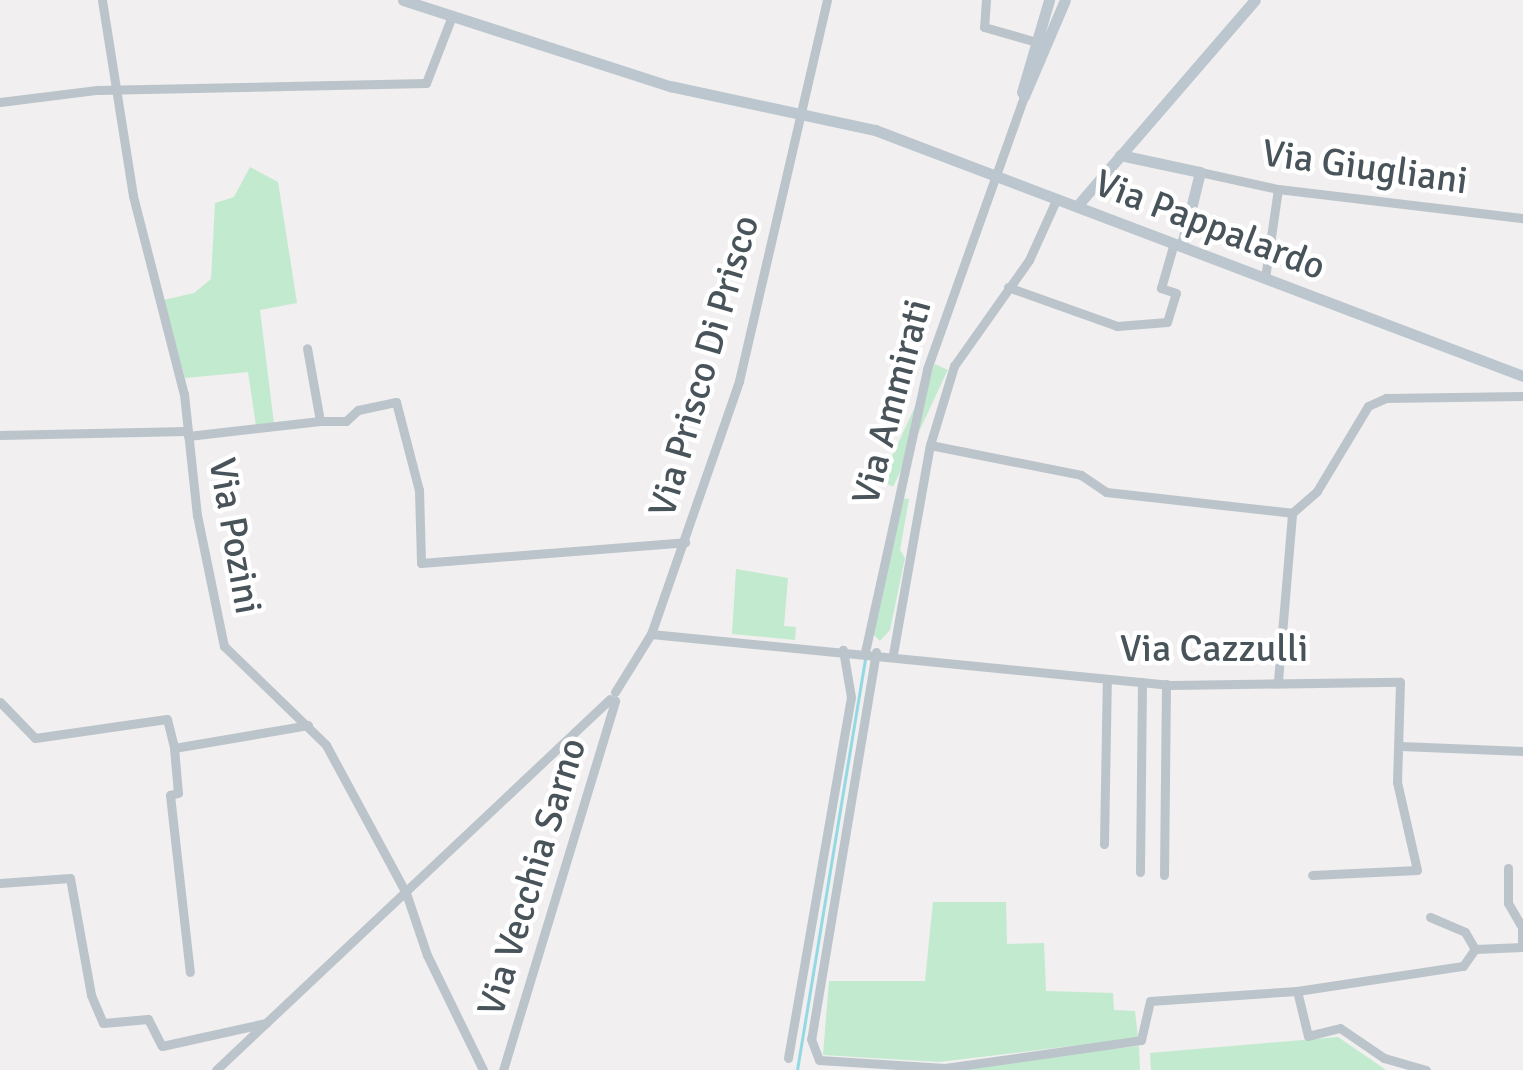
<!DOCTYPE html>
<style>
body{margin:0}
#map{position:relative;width:1523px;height:1070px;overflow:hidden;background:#f1efef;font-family:Signika,sans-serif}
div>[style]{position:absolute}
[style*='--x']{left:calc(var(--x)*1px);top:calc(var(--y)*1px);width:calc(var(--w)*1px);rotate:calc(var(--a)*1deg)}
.green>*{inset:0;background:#c1eace;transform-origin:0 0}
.stream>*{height:2.5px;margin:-1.25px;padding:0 1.25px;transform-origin:1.25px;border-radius:1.25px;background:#93d9e3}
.street>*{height:9px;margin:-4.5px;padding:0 4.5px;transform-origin:4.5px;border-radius:4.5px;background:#bbc4ca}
.secondary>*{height:11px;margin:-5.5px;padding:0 5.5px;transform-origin:5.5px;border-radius:5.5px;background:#bcc6ce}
span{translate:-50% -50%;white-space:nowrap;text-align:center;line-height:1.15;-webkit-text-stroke:9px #fff;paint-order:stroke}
.street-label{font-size:38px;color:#48535a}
</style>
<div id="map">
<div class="green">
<i style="clip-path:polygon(250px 167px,278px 182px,297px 303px,260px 310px,274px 424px,256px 426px,248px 372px,185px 378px,164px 300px,194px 293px,211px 279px,215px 203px,234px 197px)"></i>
<i style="left:935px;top:364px;width:14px;height:129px;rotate:25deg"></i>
<i style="clip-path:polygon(899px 498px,909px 499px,900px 550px,905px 558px,890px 630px,880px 641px,873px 634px)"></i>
<i style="clip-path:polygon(736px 569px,788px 578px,784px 626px,796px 627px,795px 640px,732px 634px)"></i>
<i style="clip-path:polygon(933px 902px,1006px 902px,1007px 944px,1044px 943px,1046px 991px,1113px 993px,1114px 1010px,1135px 1011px,1138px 1038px,939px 1062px,823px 1055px,829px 981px,925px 981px)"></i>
<i style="clip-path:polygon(1338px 1037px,1386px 1070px,1151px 1070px,1150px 1053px)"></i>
<i style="clip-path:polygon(1139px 1046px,1140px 1070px,956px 1070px,1021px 1059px)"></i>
</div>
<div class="stream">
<i style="--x:797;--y:1070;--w:418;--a:-80.6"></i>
</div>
<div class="street">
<i style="--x:102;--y:0;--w:198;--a:81"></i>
<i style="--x:133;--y:196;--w:204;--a:75.6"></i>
<i style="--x:184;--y:394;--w:122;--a:83.9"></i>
<i style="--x:197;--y:515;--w:134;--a:78.4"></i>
<i style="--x:224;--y:646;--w:142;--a:44.1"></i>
<i style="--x:326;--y:745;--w:168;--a:61.6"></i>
<i style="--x:406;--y:893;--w:65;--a:71.3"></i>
<i style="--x:427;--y:955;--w:128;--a:64"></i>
<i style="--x:986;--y:0;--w:27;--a:94"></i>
<i style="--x:984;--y:27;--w:51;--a:15.9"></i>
<i style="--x:0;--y:102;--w:98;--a:-7.1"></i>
<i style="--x:97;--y:90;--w:329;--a:-1.2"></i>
<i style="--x:426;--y:83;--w:72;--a:-68.8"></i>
<i style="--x:1200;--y:172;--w:80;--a:12.3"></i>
<i style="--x:1278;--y:189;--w:247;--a:6.8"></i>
<i style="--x:1265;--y:278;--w:90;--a:-81.7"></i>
<i style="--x:1008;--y:287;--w:116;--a:19.7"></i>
<i style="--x:1117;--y:326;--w:50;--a:-4.6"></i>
<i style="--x:1167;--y:322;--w:30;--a:-73"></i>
<i style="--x:1176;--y:293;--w:16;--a:-162"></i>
<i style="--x:1161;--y:288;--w:47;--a:-73.9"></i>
<i style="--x:320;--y:421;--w:26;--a:0"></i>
<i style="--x:346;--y:421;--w:16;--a:-43"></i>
<i style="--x:358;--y:410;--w:39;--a:-12"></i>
<i style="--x:396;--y:402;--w:91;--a:75.4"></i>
<i style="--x:419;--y:490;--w:73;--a:88.4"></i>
<i style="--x:421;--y:563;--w:265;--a:-4.5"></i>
<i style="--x:0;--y:435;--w:187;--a:-1.2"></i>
<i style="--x:188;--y:436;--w:133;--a:-6.5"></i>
<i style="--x:320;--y:421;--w:74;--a:-100.1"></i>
<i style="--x:930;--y:445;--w:154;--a:11.2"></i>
<i style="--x:1081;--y:475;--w:30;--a:34"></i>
<i style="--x:1106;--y:492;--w:187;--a:6.4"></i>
<i style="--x:651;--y:634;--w:522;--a:5.6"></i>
<i style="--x:1171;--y:685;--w:229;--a:-0.8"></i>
<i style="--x:1400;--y:682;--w:100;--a:91.7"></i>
<i style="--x:1397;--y:782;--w:90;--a:77.2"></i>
<i style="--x:1417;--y:870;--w:105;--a:177.3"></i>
<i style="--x:865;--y:652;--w:290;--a:-77.6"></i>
<i style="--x:927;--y:369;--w:290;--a:-70.4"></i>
<i style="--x:876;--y:652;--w:392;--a:99.5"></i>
<i style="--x:811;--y:1039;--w:22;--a:69"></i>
<i style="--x:819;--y:1060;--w:126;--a:3.6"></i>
<i style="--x:945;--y:1068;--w:198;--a:-8.1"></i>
<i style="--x:1141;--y:1040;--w:40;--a:-77"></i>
<i style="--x:1150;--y:1001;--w:147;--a:-3.9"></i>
<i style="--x:893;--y:654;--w:212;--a:-80"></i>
<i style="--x:930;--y:445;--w:83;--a:-73.1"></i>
<i style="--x:954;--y:366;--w:130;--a:-54.7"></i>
<i style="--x:1029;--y:260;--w:68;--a:-65.7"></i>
<i style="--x:1278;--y:681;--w:169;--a:-85.2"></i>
<i style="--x:1292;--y:513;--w:33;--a:-41"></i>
<i style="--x:1317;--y:491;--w:99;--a:-59"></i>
<i style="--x:1368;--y:406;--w:20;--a:-24"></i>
<i style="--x:1386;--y:398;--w:137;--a:-0.8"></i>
<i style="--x:615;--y:692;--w:68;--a:-58.2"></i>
<i style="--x:651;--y:634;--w:268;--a:-70.8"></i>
<i style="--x:739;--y:381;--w:391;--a:-77"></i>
<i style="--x:0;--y:702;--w:50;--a:45.8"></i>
<i style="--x:35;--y:738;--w:133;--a:-8.2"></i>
<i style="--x:167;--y:719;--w:30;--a:76"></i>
<i style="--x:174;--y:748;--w:136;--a:-9.7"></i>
<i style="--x:1401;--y:746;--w:122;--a:2.3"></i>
<i style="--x:174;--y:748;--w:45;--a:84.9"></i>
<i style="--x:178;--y:793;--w:8;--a:166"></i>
<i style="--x:170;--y:795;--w:178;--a:83.6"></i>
<i style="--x:1104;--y:844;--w:165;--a:-89"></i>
<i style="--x:1508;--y:868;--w:35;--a:90"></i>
<i style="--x:1508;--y:903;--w:28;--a:60"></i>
<i style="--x:1522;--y:927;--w:20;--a:90"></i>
<i style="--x:1140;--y:872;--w:190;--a:-89.4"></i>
<i style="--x:1164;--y:875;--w:191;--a:-89.4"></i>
<i style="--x:0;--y:883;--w:70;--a:-4.1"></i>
<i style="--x:70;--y:878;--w:119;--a:79.8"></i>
<i style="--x:91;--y:995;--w:30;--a:67"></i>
<i style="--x:103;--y:1023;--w:45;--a:-5.1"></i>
<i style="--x:148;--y:1019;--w:30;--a:63"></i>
<i style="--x:162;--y:1046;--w:107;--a:-12.5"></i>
<i style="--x:1430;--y:917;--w:38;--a:23"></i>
<i style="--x:1465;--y:932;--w:20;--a:60"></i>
<i style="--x:1475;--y:949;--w:48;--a:-2.4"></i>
<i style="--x:788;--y:1058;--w:366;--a:-80.1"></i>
<i style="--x:851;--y:697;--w:48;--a:-99.7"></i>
<i style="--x:216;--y:1070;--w:541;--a:-43.28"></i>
<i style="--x:503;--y:1070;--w:386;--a:-73.1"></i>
<i style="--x:1426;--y:1070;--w:44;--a:-164.1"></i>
<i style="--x:1384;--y:1058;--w:53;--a:-145.7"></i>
<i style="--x:1340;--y:1028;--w:33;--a:166"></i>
<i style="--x:1308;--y:1036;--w:46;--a:-103.7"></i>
<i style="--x:1297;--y:991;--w:168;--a:-8.6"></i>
<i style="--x:1463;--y:966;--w:21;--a:-55"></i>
</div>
<div class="secondary">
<i style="--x:403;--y:0;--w:281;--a:17.9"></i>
<i style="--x:670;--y:86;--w:210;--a:12.1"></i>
<i style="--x:875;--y:130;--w:693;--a:20.79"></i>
<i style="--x:1022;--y:92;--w:96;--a:-73.6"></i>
<i style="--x:1024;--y:96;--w:104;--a:-66.9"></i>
<i style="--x:1120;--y:155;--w:82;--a:12"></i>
<i style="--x:1200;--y:172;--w:75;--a:103.9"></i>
<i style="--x:1077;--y:206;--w:272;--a:-49.2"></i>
</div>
<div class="street-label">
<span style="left:1365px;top:167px;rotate:8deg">Via Giugliani</span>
<span style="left:1210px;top:225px;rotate:21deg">Via Pappalardo</span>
<span style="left:704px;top:366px;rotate:-74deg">Via Prisco Di Prisco</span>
<span style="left:892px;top:402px;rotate:-75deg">Via Ammirati</span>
<span style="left:235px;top:536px;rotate:80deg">Via Pozini</span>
<span style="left:1214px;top:649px">Via Cazzulli</span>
<span style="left:532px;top:877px;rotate:-73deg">Via Vecchia Sarno</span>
</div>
</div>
